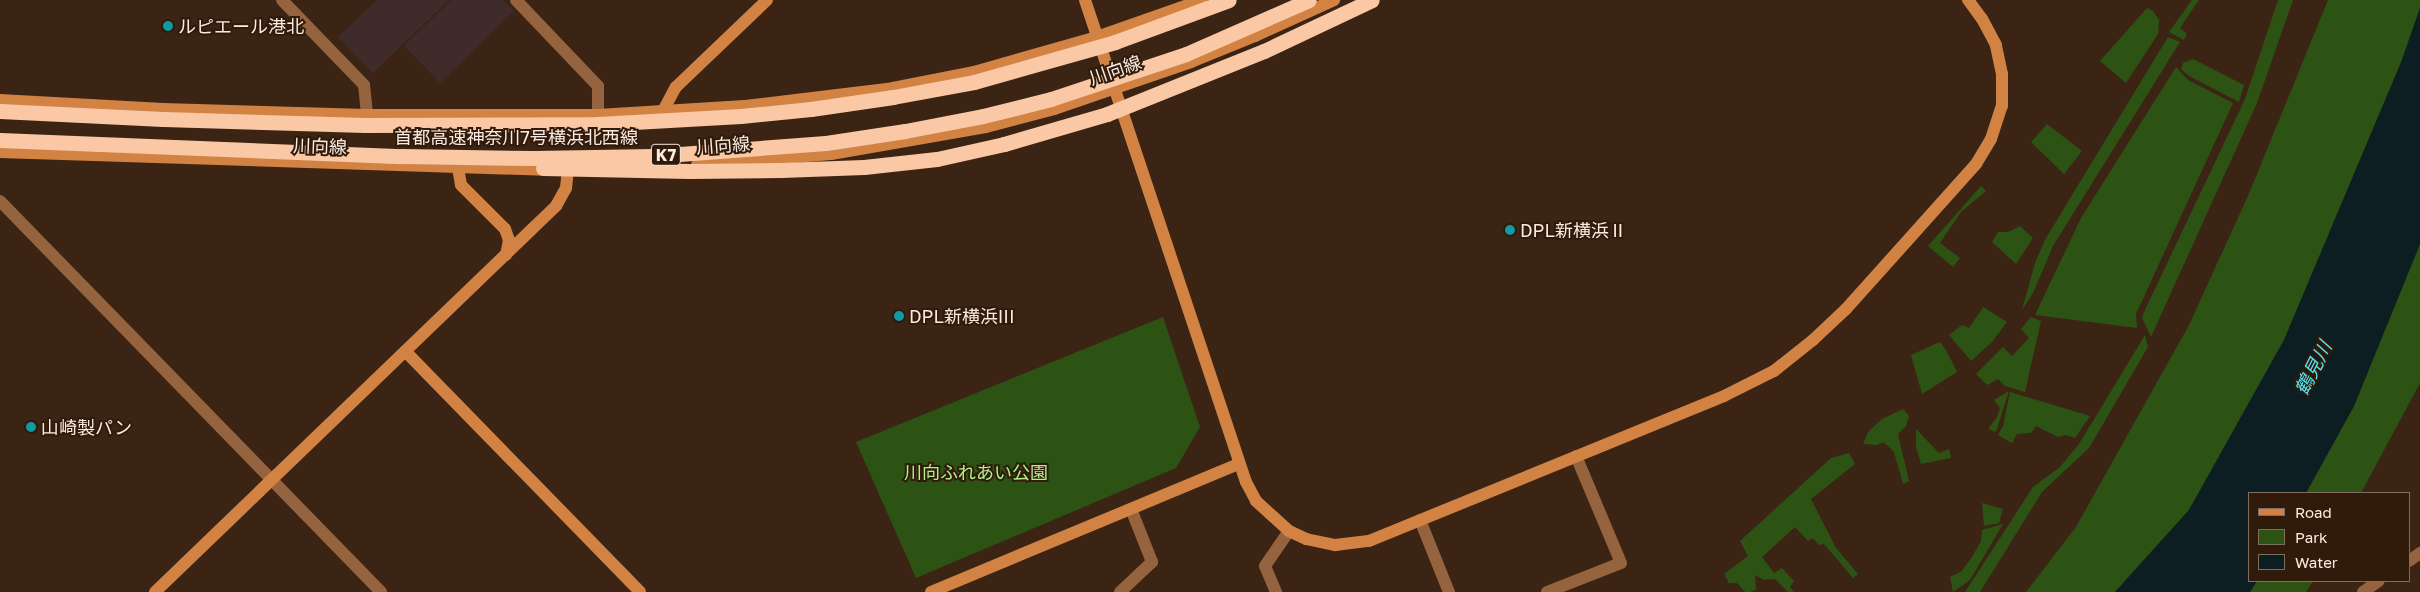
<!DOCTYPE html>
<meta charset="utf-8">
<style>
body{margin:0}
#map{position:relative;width:2420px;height:592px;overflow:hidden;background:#3b2414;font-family:"Golos Text","Noto Sans JP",sans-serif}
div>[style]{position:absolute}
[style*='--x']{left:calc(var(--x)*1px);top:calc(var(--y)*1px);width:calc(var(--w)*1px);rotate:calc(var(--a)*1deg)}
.industrial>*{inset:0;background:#3f2b29}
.green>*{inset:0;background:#2c5314}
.water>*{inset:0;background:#0c1e21}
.street>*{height:12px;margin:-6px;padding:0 6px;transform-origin:6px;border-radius:6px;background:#95643e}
.secondary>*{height:12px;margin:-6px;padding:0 6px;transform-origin:6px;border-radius:6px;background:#d28343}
.highway-bridge>*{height:15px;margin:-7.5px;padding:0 7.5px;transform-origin:7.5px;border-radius:7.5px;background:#fac8a5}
.dots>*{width:14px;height:14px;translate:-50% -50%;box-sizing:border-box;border:2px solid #301a0a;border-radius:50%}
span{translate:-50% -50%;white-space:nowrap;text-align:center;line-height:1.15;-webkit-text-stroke:4px #301a0a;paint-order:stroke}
.shield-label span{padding:1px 4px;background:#301a0a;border:1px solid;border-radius:4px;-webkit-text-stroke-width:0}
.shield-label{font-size:16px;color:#faeae0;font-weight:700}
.poi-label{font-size:18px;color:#faeae0}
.left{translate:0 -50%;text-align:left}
.street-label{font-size:18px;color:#faeae0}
.park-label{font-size:18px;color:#acf288}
.water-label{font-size:19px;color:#52e5f5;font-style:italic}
.legend{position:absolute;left:2248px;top:492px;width:162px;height:90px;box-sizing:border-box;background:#301a0a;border:1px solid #816d60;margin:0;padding:6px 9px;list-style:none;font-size:15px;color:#faeae0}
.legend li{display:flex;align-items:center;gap:10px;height:25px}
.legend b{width:25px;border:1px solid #816d60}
</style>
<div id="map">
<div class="industrial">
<i style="clip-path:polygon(377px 0,449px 0,373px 73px,338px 37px)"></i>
<i style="clip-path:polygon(451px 0,503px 0,514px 11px,440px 83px,404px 46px)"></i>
</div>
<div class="green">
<i style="clip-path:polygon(2192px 0,2199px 0,2180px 28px,2187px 34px,2184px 40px,2169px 32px)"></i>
<i style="clip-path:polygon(2278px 0,2293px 0,2257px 103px,2151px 337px,2142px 318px,2144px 312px,2245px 99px)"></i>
<i style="clip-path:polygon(2328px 0,2420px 0,2420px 8px,2402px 60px,2284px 340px,2189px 510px,2115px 592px,2026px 592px,2076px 527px,2189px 325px,2248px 196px)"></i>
<i style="clip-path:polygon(2147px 8px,2153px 11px,2159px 20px,2158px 34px,2126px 83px,2100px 61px)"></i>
<i style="clip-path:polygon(2168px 37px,2180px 42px,2053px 246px,2033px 293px,2022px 310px,2035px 263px,2046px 238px)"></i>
<i style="clip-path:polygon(2193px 59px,2244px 85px,2239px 102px,2189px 76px,2181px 69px,2183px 63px)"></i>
<i style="clip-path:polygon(2176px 67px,2188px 80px,2233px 103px,2136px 314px,2137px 328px,2035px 315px,2081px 218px)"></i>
<i style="clip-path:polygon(2047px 124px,2082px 151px,2064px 174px,2031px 142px)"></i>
<i style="clip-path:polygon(1981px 186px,1986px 191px,1961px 212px,1940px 243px,1960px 258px,1953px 267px,1928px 246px)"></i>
<i style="clip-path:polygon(2020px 226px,2033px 238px,2016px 264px,1992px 242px,1998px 232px,2008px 232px)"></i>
<i style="clip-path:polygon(2420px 244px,2420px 383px,2361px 493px,2306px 493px,2354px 406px)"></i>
<i style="clip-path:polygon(1983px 307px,2007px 322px,1992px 342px,1971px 361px,1949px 335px,1962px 325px,1969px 328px)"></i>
<i style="clip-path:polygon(1163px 317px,1200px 427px,1176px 468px,916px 578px,856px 442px)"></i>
<i style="clip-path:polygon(2031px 317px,2041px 321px,2025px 392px,2005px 386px,1998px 379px,1987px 385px,1976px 374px,2003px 347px,2012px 356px,2029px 338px,2021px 329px)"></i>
<i style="clip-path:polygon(2145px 335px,2148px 347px,2089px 448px,2042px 492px,1980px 592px,1965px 592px,2033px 487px,2060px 467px,2079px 444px)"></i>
<i style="clip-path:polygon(1940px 342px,1946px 350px,1957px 372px,1922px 394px,1911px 355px)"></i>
<i style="clip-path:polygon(2009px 391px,1996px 432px,1988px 429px,1997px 417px,2000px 408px,1994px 400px)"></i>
<i style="clip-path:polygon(2010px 392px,2090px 416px,2075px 438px,2066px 435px,2058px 437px,2036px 426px,2031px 433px,2017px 434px,2012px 443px,1998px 435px,2003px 426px)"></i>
<i style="clip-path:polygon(1903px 409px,1909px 416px,1906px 426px,1898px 434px,1909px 481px,1903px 484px,1894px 452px,1884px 442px,1877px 445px,1863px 444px,1868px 432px,1882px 419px)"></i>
<i style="clip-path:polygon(1916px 429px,1939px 453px,1949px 449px,1951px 458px,1921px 464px,1916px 447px)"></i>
<i style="clip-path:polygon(1849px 453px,1855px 464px,1811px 499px,1836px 548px,1858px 574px,1853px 578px,1824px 544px,1819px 545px,1813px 538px,1808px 541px,1795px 527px,1762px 557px,1774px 573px,1782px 568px,1794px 581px,1790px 587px,1794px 592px,1788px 592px,1775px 579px,1764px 580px,1755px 575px,1756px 590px,1750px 592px,1745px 592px,1737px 583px,1729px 583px,1724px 574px,1748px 556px,1740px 541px,1831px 458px)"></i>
<i style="clip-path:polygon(1982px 503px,2003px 509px,1999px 523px,1984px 526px)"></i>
<i style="clip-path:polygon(2003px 524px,1970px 580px,1953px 592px,1950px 577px,1962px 571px,1972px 557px,1981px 541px,1982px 530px)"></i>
<i style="clip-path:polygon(2257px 581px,2313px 581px,2306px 592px,2250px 592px)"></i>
</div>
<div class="water">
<i style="clip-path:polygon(2420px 8px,2420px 244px,2354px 406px,2306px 493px,2249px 493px,2249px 581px,2257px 581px,2250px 592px,2115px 592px,2189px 510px,2284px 340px,2402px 60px)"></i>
</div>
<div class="street">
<i style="--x:282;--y:0;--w:118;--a:46"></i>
<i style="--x:364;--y:85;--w:30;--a:84"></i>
<i style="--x:516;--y:0;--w:119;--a:46.4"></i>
<i style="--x:598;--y:86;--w:29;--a:90"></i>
<i style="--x:0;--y:201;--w:546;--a:45.74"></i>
<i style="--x:1420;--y:520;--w:78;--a:68.1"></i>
<i style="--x:2409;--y:561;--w:14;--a:-36"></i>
<i style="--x:1120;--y:592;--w:44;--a:-43.2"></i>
<i style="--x:1152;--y:562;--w:57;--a:-111.6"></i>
<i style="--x:1276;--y:592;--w:28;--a:-113"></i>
<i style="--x:1265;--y:566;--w:42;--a:-55.6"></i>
<i style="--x:1547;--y:592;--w:79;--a:-21.4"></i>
<i style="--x:1621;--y:563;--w:116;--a:-112.8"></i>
<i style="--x:2363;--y:592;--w:19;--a:-35"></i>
</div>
<div class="secondary">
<i style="--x:1085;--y:0;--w:508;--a:71.53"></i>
<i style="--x:1246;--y:482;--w:21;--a:62"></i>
<i style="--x:1256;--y:501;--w:45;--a:42.3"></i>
<i style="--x:1289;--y:531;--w:19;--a:25"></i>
<i style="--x:1306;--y:539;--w:30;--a:12"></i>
<i style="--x:1335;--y:545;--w:34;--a:-7"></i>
<i style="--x:1369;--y:541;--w:383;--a:-22.2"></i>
<i style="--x:1724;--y:396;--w:56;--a:-26.6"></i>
<i style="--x:1774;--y:371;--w:50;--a:-38.5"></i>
<i style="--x:1813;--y:340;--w:45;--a:-43.2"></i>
<i style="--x:1846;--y:309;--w:195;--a:-48.1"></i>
<i style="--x:1976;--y:164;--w:29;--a:-59"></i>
<i style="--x:1991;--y:139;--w:35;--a:-72"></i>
<i style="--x:2002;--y:106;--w:32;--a:-90"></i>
<i style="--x:2002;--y:74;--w:30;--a:-102"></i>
<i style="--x:1996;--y:45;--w:30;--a:-118"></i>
<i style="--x:1982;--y:19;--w:24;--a:-126"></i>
<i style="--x:0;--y:100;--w:163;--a:3.2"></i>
<i style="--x:163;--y:109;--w:204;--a:1.7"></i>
<i style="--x:367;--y:115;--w:231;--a:0"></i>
<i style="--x:598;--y:115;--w:147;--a:-3.5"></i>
<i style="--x:745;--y:106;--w:149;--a:-6.9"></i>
<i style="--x:893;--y:88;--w:83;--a:-11.2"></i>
<i style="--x:974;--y:72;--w:128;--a:-15.9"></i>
<i style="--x:1097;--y:37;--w:111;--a:-19.4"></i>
<i style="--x:663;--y:111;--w:27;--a:-62"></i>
<i style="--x:676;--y:87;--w:126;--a:-43.7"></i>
<i style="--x:0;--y:152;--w:552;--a:1.87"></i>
<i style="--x:697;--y:165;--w:134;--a:-4.7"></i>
<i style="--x:831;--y:154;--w:157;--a:-9.9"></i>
<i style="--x:986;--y:127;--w:70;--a:-14.8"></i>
<i style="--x:1054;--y:109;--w:145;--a:-18.9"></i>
<i style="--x:1191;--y:62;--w:69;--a:-22.1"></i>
<i style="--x:1255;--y:36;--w:87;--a:-24.5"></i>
<i style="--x:458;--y:168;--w:17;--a:80"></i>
<i style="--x:461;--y:185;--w:62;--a:45"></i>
<i style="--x:505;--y:229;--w:12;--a:70"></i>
<i style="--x:509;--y:240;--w:15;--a:101"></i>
<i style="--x:406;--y:352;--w:335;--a:45.7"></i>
<i style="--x:155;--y:592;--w:557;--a:-43.91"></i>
<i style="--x:556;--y:206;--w:21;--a:-61"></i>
<i style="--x:566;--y:188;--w:18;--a:-84"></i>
<i style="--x:931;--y:592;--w:333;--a:-22.6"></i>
</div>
<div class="highway-bridge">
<i style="--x:0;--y:111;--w:163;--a:2.8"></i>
<i style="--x:163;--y:119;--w:202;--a:1.7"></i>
<i style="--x:365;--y:125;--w:233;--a:-0.2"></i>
<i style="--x:598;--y:124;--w:143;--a:-3.2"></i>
<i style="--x:741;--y:116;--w:70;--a:-5.7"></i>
<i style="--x:811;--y:109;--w:83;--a:-8.3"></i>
<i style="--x:893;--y:97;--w:82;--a:-10.5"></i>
<i style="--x:974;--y:82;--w:147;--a:-15.8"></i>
<i style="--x:1115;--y:42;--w:121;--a:-20.2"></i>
<i style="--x:0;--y:140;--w:402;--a:2.3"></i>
<i style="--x:402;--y:156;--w:132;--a:0.9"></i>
<i style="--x:534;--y:158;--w:119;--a:-1"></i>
<i style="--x:653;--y:156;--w:173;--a:-4.3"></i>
<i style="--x:826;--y:143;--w:80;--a:-8.6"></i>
<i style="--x:905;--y:131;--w:79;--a:-10.9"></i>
<i style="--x:983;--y:116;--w:70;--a:-14"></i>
<i style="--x:1051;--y:99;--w:142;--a:-18.4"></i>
<i style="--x:1186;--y:54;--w:134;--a:-23.7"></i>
<i style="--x:543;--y:168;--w:146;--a:1.2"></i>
<i style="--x:689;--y:171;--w:92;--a:-0.6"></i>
<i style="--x:781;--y:170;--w:83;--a:-2.1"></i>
<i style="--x:864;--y:167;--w:73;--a:-6.3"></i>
<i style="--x:937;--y:159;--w:69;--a:-12.6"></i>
<i style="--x:1004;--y:144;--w:107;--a:-16.2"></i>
<i style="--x:1107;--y:114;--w:169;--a:-21.9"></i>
<i style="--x:1264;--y:51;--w:119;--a:-25.3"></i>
</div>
<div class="dots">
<i style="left:168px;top:26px;background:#0f9aa8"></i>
<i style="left:1510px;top:230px;background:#0f9aa8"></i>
<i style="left:899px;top:316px;background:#0f9aa8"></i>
<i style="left:31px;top:427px;background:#0f9aa8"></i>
</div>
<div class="shield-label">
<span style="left:666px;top:155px">K7</span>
</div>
<div class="poi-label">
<span class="left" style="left:178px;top:26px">ルピエール港北</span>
<span class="left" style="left:1520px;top:230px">DPL新横浜Ⅱ</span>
<span class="left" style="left:909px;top:316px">DPL新横浜III</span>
<span class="left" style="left:41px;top:427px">山崎製パン</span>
</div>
<div class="street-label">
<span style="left:1115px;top:70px;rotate:-19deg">川向線</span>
<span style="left:516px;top:137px">首都高速神奈川7号横浜北西線</span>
<span style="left:723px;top:145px;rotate:-4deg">川向線</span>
<span style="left:320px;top:146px;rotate:2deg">川向線</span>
</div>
<div class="park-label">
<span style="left:976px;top:472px">川向ふれあい公園</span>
</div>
<div class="water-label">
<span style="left:2313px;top:368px;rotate:-63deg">鶴見川</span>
</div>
<ul class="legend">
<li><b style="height:6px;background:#d28343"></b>Road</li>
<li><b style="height:14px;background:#2c5314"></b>Park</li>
<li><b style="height:14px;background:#0c1e21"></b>Water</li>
</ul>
</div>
